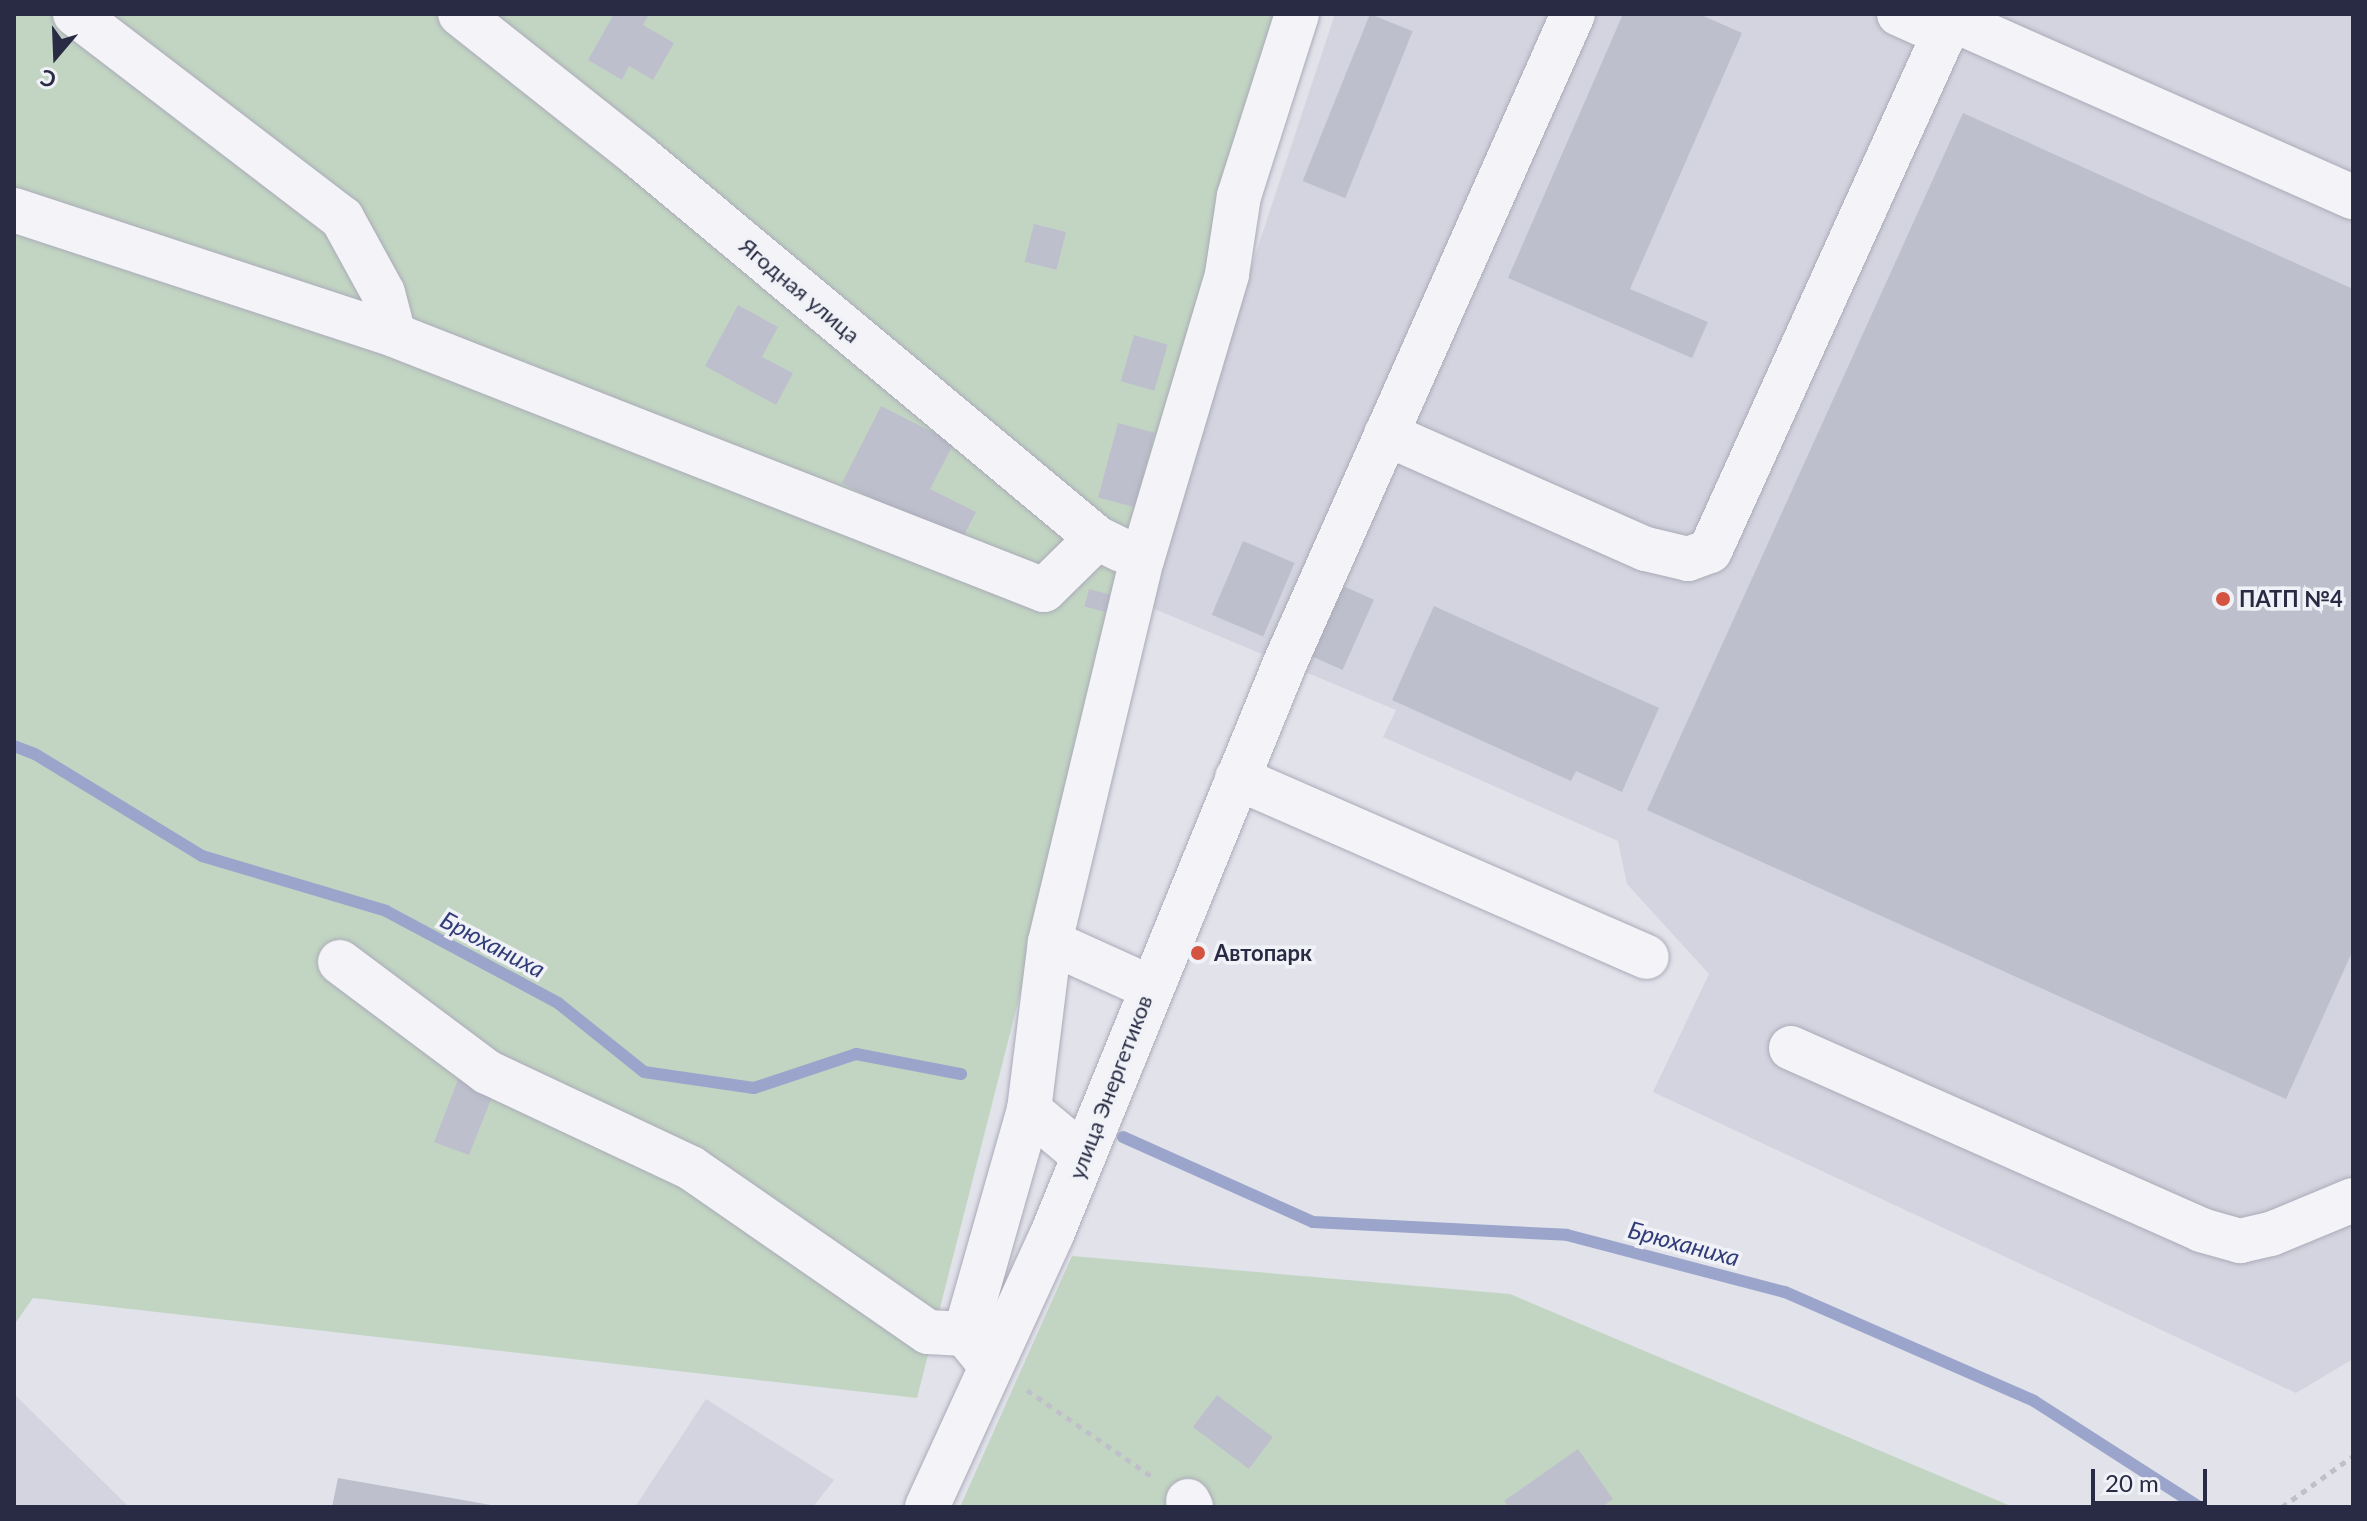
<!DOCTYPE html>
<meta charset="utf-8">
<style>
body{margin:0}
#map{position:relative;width:2367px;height:1521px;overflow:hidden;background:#e1e2ea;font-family:Lato,sans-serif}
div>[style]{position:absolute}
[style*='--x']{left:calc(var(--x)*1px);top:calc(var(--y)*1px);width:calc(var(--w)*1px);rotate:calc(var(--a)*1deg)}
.built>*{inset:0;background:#d3d4df}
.green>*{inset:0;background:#c2d5c2}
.stream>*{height:12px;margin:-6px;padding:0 6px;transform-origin:6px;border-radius:6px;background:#9ba5cc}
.building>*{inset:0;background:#bebfcd;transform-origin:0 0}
.path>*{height:5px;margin-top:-2.5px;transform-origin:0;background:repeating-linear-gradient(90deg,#bfc0c9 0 6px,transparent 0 12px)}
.roads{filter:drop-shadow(0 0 2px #aaabb8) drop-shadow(0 0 2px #aaabb8)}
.minor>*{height:44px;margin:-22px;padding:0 22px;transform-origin:22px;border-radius:22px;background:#f4f4f8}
.dots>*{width:22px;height:22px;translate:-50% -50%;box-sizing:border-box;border:4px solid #f1f2f7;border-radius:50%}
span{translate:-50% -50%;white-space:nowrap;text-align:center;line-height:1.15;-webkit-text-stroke:7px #f1f2f7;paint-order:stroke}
.street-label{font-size:22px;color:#282b43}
.poi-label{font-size:22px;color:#282b43;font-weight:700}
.left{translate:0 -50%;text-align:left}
.water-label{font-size:24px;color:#313d79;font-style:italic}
.frame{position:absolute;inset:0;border:16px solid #282b43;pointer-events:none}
.north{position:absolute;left:16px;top:16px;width:80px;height:80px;-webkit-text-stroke:6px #f1f2f7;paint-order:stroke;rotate:199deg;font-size:22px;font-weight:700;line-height:32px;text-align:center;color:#282b43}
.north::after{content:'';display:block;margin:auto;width:28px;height:36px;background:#282b43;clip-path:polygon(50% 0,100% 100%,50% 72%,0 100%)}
.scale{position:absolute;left:2091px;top:1469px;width:116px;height:36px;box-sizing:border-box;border:4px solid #282b43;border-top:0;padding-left:10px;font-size:24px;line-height:28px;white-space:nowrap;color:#282b43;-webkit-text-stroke:6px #f1f2f7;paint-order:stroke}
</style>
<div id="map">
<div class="built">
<i style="clip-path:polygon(1335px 14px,2353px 14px,2353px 1359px,2296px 1393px,1653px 1092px,1709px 974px,1627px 884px,1618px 841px,1383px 737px,1396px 710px,1140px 603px)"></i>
<i style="clip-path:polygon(14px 1394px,129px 1507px,14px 1507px)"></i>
<i style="clip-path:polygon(706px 1399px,834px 1480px,813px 1507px,635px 1507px)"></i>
</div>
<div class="green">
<i style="clip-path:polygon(14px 14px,1283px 14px,1139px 528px,917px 1398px,33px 1298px,14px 1325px)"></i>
<i style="clip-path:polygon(1072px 1256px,1510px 1294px,2013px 1507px,960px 1507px)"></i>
</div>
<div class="stream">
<i style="--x:14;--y:746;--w:22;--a:21"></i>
<i style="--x:35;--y:754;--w:196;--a:31.4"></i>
<i style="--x:202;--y:856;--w:192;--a:16.6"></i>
<i style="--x:386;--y:911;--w:195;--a:28.1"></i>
<i style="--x:558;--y:1003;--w:110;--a:38.7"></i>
<i style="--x:644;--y:1072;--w:111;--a:8.3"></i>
<i style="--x:754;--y:1088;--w:108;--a:-18.4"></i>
<i style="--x:856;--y:1054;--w:107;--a:10.8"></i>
<i style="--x:1123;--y:1137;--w:208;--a:24.1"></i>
<i style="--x:1313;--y:1222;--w:254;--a:2.9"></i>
<i style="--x:1567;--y:1235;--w:225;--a:14.7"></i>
<i style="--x:1785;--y:1292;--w:272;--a:23.6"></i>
<i style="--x:2034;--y:1401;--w:196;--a:32.7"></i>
</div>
<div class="building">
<i style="clip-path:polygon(614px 14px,649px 14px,643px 25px,674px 43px,653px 80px,629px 66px,622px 80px,588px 60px)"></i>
<i style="left:1370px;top:14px;width:46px;height:180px;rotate:22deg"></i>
<i style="clip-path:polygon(1623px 14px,1699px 14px,1742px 33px,1630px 289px,1708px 322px,1692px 358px,1508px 278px)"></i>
<i style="clip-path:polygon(1963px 113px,2353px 289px,2353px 950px,2286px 1099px,1647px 810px)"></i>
<i style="left:1034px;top:224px;width:33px;height:39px;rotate:14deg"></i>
<i style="clip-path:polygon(738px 305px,778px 327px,762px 357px,793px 373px,776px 405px,705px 366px)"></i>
<i style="left:1134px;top:335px;width:35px;height:48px;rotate:16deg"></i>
<i style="clip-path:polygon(881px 406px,954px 443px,930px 489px,976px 512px,960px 543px,842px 483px)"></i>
<i style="left:1118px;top:423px;width:38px;height:77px;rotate:15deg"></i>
<i style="left:1243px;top:541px;width:56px;height:80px;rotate:23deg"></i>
<i style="left:1341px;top:585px;width:36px;height:77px;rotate:24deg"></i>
<i style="left:1089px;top:589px;width:23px;height:18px;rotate:15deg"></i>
<i style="clip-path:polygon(1434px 606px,1659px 708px,1622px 792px,1576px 771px,1571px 781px,1392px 700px)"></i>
<i style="clip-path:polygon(464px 1064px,496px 1087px,469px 1155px,434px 1142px)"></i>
<i style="left:1217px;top:1395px;width:70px;height:40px;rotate:37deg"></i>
<i style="clip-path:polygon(1578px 1449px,1613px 1499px,1602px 1507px,1509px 1507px,1504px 1501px)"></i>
<i style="clip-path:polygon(338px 1478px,491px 1505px,491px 1507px,332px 1507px)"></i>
</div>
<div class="path">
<i style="--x:1027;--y:1390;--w:155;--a:34.7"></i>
<i style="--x:2282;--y:1507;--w:87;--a:-35.7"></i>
</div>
<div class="roads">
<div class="minor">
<i style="--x:75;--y:14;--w:336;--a:37.4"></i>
<i style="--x:342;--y:218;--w:85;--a:61.3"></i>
<i style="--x:383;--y:293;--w:43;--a:75.3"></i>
<i style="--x:460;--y:14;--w:228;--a:38.4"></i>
<i style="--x:639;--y:156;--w:596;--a:39.83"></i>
<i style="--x:1097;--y:538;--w:28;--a:26"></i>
<i style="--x:1899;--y:14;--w:49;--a:24"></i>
<i style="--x:1944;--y:34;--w:17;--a:-65"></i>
<i style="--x:1951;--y:19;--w:440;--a:23.9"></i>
<i style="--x:14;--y:210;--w:400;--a:18.2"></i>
<i style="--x:394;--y:335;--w:698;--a:21.42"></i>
<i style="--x:1044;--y:590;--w:74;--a:-44.5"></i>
<i style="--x:1386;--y:434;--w:284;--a:23.9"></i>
<i style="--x:1646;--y:549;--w:43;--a:13.4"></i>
<i style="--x:1688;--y:559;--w:23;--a:-20"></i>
<i style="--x:1710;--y:551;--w:567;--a:-65.65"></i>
<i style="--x:1237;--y:778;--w:447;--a:23.6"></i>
<i style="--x:1050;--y:942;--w:109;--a:24.4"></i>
<i style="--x:340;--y:962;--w:184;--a:36.8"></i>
<i style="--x:487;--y:1072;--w:225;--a:25.2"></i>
<i style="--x:691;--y:1168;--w:288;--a:34.7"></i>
<i style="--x:928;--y:1332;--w:37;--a:3"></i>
<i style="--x:965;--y:1334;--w:40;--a:51"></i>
<i style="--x:1791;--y:1048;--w:449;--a:23.9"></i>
<i style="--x:2201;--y:1230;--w:41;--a:15.8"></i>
<i style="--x:2240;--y:1241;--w:32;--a:-13"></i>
<i style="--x:2271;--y:1234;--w:89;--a:-22.5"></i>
<i style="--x:1084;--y:1156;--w:72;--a:-140.1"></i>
<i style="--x:1029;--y:1110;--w:169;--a:-82.9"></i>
<i style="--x:1050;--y:942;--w:393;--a:-76.5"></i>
<i style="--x:1142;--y:560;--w:298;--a:-73.4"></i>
<i style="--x:1227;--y:274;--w:79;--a:-81.3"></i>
<i style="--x:1239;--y:196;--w:191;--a:-72.3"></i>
<i style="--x:965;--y:1334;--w:233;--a:-74.1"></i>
<i style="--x:1188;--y:1501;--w:7;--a:63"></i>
<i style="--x:927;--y:1507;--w:300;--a:-65.4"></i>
<i style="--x:1052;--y:1234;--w:617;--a:-67.8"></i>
<i style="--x:1285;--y:663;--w:710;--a:-66.07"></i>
</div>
</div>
<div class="dots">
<i style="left:2223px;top:599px;background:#d45441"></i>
<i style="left:1198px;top:953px;background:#d45441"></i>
</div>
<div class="street-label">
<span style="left:800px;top:290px;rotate:40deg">Ягодная улица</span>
<span style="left:1110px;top:1087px;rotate:-69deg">улица Энергетиков</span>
</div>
<div class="poi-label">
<span class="left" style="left:2239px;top:599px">ПАТП №4</span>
<span class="left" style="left:1214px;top:953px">Автопарк</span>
</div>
<div class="water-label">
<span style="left:493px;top:944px;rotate:28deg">Брюханиха</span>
<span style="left:1684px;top:1243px;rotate:15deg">Брюханиха</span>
</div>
<div class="frame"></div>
<div class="north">С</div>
<div class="scale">20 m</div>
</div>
